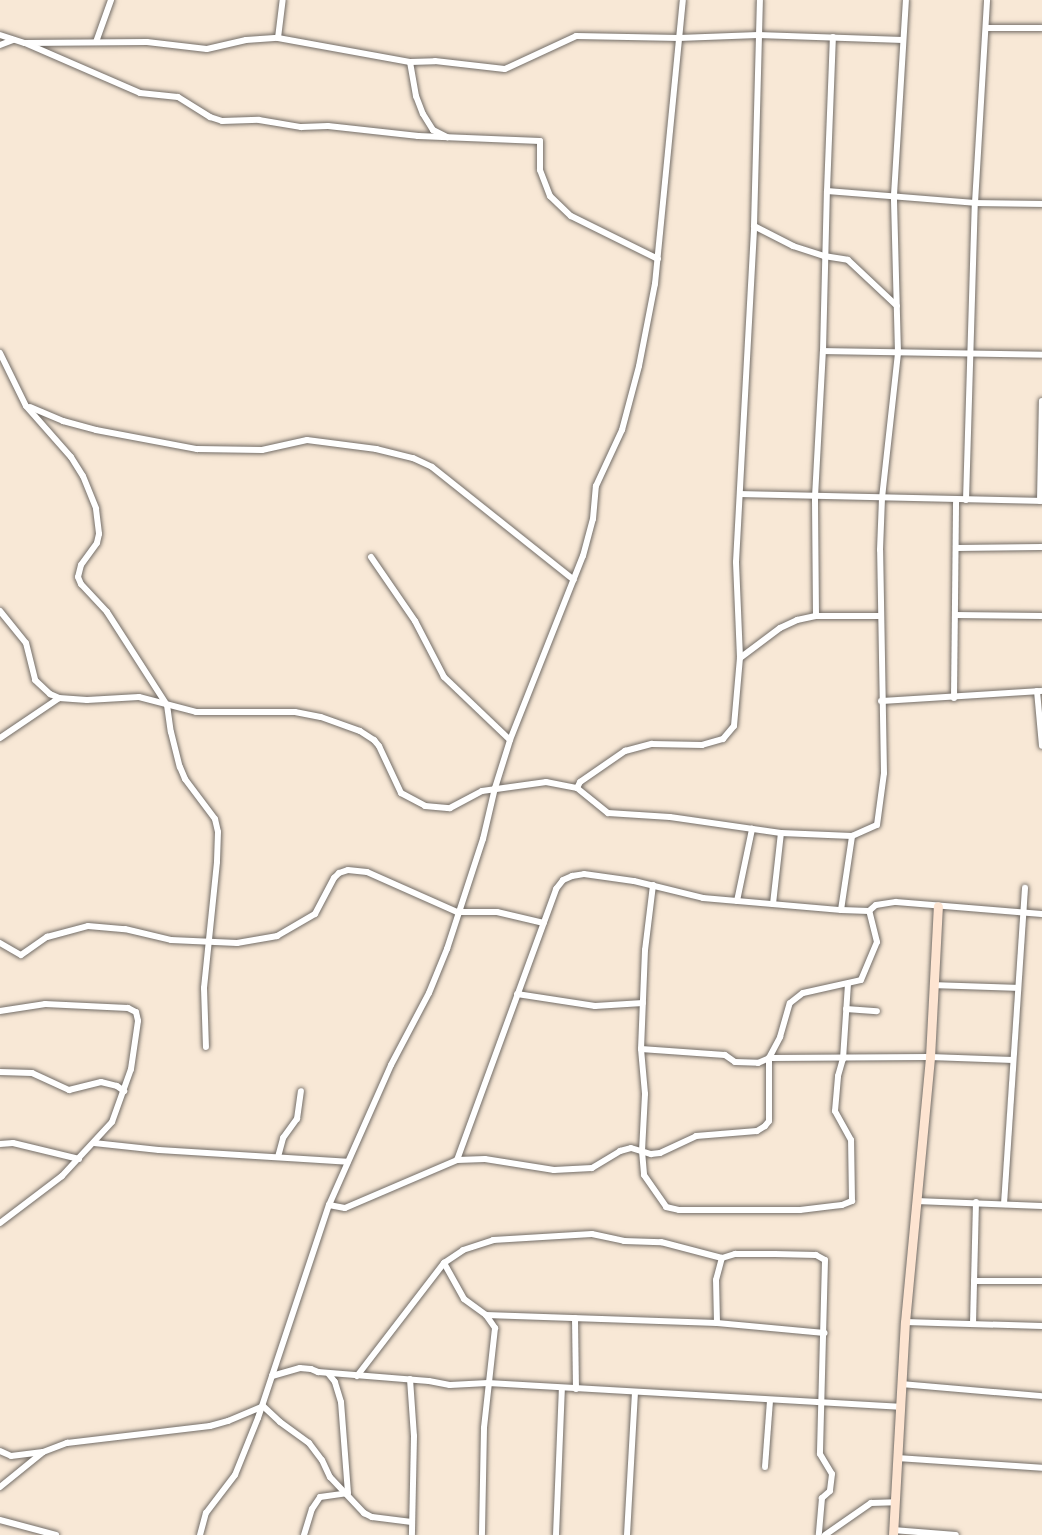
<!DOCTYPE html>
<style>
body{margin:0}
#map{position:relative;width:1042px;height:1535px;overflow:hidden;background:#f8e8d6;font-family:"Libre Caslon Text",serif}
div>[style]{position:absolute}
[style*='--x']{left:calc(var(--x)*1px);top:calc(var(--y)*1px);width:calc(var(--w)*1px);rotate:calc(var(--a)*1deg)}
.roads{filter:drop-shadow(0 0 2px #736d67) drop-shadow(0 0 2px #736d67)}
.street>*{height:6px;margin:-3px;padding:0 3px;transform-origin:3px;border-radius:3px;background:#fff}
.secondary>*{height:9px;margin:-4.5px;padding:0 4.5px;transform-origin:4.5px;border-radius:4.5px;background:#fde4d1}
span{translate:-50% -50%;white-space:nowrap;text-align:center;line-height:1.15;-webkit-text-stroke:5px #fff;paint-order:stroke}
</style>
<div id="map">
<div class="roads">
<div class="street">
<i style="--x:986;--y:28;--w:56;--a:0"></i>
<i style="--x:0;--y:35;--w:26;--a:18"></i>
<i style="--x:25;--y:43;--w:125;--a:23.5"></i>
<i style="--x:140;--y:93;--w:38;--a:6"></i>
<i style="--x:178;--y:97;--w:38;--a:32"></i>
<i style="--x:210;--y:117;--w:13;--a:18"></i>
<i style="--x:222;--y:121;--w:37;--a:-2"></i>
<i style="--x:259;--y:120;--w:43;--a:9.5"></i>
<i style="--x:301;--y:127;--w:27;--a:-2"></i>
<i style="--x:328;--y:126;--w:91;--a:6.3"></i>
<i style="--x:418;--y:136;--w:122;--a:2.3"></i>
<i style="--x:540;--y:141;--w:29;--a:90"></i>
<i style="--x:540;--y:170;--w:28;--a:69"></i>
<i style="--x:550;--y:196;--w:29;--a:44"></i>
<i style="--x:571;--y:216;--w:97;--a:26.3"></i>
<i style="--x:278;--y:38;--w:38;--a:-83"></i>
<i style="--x:96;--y:42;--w:45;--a:-70.3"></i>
<i style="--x:25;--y:43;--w:122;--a:-0.5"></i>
<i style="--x:147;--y:42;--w:60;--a:6.7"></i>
<i style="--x:207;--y:49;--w:40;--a:-13"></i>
<i style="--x:246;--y:40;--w:32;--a:-4"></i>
<i style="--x:278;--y:38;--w:134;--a:10.3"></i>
<i style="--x:410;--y:62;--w:25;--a:-2"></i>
<i style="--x:435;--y:61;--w:70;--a:6.5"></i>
<i style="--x:505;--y:69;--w:78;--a:-24.9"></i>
<i style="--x:576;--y:36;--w:103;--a:1.1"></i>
<i style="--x:679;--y:38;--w:79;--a:-2.2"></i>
<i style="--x:758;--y:35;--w:145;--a:2"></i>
<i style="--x:0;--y:45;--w:14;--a:-21"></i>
<i style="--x:410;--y:62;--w:35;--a:80"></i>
<i style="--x:416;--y:96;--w:19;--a:69"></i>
<i style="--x:423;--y:114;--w:19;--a:58"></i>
<i style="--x:433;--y:130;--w:16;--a:27"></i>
<i style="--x:827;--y:191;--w:154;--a:-87.8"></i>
<i style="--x:754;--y:226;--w:44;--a:27.1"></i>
<i style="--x:793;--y:246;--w:33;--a:18"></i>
<i style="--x:824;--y:256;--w:24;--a:9"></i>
<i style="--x:848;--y:260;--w:67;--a:43.2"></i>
<i style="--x:823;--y:351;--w:160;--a:-88.6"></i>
<i style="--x:827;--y:191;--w:148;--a:4.6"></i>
<i style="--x:975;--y:203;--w:67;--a:0.9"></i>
<i style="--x:0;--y:353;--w:59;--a:63.9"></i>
<i style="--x:26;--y:406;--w:68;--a:48.6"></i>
<i style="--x:71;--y:457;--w:22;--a:58"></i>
<i style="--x:83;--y:476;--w:35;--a:68"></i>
<i style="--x:96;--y:509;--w:25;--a:83"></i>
<i style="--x:99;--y:534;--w:9;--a:103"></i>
<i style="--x:97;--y:543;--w:27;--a:126"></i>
<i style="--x:81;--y:565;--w:12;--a:104"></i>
<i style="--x:78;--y:577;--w:8;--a:67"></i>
<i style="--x:81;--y:584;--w:38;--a:47"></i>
<i style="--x:107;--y:612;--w:111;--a:57.2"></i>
<i style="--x:167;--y:705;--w:27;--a:82"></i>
<i style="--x:171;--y:732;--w:36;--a:76"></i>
<i style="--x:180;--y:767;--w:13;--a:67"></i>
<i style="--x:185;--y:779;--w:50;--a:53.1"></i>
<i style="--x:215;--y:819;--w:13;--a:77"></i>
<i style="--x:218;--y:832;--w:30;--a:92"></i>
<i style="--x:217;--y:862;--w:127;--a:95.9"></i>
<i style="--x:204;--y:988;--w:59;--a:88.1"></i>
<i style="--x:30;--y:407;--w:36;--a:23"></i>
<i style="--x:63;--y:421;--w:34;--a:15"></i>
<i style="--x:96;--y:430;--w:103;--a:10.7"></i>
<i style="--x:197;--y:449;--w:65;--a:0.9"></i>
<i style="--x:262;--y:450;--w:46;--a:-12.5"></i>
<i style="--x:307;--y:440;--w:70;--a:7.4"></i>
<i style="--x:376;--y:449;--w:38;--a:14"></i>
<i style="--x:413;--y:458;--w:21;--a:25"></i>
<i style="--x:432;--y:467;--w:181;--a:38.5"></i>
<i style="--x:741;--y:494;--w:301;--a:1.3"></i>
<i style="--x:966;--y:500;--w:297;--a:-88.3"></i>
<i style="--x:975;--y:203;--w:203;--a:-86.6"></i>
<i style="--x:1040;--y:501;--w:100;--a:-88.9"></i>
<i style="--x:956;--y:548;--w:86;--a:-0.7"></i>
<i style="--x:371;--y:557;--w:78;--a:55.5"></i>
<i style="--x:415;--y:621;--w:63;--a:62.6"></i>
<i style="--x:444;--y:677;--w:91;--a:43.7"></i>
<i style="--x:0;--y:611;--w:41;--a:50.9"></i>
<i style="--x:26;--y:643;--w:38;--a:76"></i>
<i style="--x:35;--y:680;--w:21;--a:43"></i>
<i style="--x:50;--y:694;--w:10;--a:24"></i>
<i style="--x:59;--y:698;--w:28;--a:4"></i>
<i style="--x:87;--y:700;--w:52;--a:-3.3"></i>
<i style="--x:139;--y:697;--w:59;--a:14.7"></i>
<i style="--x:196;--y:712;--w:99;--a:0"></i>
<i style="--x:295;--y:712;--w:26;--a:11"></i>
<i style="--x:321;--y:717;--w:41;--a:19.7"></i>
<i style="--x:360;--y:731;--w:17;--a:33"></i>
<i style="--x:374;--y:740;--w:8;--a:50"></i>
<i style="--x:379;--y:746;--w:52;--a:64.9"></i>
<i style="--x:401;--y:793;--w:27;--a:28"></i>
<i style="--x:425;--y:806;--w:25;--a:5"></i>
<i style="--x:450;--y:808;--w:36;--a:-28"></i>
<i style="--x:482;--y:791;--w:65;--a:-8"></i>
<i style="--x:546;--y:782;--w:32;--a:11"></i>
<i style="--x:577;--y:788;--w:40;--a:39"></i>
<i style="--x:608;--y:813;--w:62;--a:3.7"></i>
<i style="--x:670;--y:817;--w:112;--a:8.2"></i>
<i style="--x:781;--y:833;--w:71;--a:2.4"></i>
<i style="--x:955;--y:615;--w:87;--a:0.7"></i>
<i style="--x:816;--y:616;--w:119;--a:-90.5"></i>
<i style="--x:815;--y:497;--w:146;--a:-86.9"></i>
<i style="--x:823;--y:351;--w:219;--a:1"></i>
<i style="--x:740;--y:658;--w:50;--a:-36.9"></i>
<i style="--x:780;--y:628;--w:19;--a:-25"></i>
<i style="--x:797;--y:620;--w:19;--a:-12"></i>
<i style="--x:816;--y:616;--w:64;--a:0"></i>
<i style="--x:1037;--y:691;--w:55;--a:84.8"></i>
<i style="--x:954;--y:698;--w:198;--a:-89.4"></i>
<i style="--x:881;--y:701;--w:161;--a:-3.6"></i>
<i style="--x:0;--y:738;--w:71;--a:-34.1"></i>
<i style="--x:577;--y:788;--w:7;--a:-63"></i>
<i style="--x:580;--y:782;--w:55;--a:-34.6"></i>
<i style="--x:625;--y:751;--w:28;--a:-15"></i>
<i style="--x:652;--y:744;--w:50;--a:1.1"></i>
<i style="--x:702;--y:745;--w:22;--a:-16"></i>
<i style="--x:723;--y:739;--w:17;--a:-50"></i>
<i style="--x:734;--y:726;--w:68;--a:-85"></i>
<i style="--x:740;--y:658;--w:96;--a:-92.4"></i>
<i style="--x:736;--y:562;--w:336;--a:-86.9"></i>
<i style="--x:754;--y:226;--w:226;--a:-88.5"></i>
<i style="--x:653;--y:885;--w:65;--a:97"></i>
<i style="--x:645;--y:950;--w:99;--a:92.3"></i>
<i style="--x:641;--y:1049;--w:45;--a:84.9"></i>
<i style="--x:645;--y:1094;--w:57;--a:93"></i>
<i style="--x:642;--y:1151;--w:24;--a:85"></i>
<i style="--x:644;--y:1175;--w:39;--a:55"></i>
<i style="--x:666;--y:1207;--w:13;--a:13"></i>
<i style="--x:679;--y:1210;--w:121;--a:0"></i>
<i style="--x:800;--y:1210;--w:42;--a:-6.8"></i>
<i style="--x:842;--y:1205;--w:11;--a:-22"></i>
<i style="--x:852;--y:1201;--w:61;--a:-90.9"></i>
<i style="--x:851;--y:1140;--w:33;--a:-119"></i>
<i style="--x:835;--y:1111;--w:35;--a:-85"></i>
<i style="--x:838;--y:1076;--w:18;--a:-74"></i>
<i style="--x:843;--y:1059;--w:75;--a:-86.2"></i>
<i style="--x:737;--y:901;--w:74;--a:-78.2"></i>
<i style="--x:773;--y:904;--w:71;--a:-83.6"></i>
<i style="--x:841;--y:910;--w:75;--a:-81.5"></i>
<i style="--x:852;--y:836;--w:27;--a:-24"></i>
<i style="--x:877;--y:825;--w:52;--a:-82.3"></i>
<i style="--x:884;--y:773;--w:223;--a:-91"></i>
<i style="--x:880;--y:550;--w:52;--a:-87.8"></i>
<i style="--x:882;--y:498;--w:146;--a:-83.7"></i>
<i style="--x:898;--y:353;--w:158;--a:-91.5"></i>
<i style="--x:894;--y:195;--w:195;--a:-86.5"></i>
<i style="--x:0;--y:943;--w:24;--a:30"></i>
<i style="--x:21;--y:955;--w:32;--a:-35"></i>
<i style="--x:47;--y:937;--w:42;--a:-15"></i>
<i style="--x:88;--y:926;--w:37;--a:5"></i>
<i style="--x:125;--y:929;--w:47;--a:13.4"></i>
<i style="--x:171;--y:940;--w:66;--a:2.6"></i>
<i style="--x:237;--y:943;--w:41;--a:-9.9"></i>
<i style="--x:277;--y:936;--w:44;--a:-30.1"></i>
<i style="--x:315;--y:914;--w:41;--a:-62.2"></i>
<i style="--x:334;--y:878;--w:7;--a:-45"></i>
<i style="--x:339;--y:873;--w:9;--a:-18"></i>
<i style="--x:348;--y:870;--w:19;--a:6"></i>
<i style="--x:367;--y:872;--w:98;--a:24"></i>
<i style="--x:457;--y:912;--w:40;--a:0"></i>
<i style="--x:497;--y:912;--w:48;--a:13.2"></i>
<i style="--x:934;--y:985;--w:84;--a:2"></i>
<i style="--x:517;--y:994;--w:79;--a:8.7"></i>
<i style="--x:595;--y:1006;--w:48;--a:-3.6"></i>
<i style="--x:846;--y:1009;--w:31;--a:4"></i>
<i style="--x:0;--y:1011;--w:46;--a:-8.8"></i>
<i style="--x:45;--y:1004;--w:83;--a:2.8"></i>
<i style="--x:128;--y:1008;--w:9;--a:27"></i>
<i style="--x:136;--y:1012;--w:9;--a:77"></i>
<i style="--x:138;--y:1021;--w:49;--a:98.3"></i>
<i style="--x:131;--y:1069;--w:56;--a:109.7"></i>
<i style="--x:112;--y:1122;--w:74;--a:132.8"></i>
<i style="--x:62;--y:1176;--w:78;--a:142.8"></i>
<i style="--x:641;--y:1049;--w:84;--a:4.1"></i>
<i style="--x:725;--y:1055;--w:12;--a:35"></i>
<i style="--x:735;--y:1062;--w:23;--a:2"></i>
<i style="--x:758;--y:1063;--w:12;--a:-24"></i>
<i style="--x:769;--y:1058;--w:161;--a:-0.4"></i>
<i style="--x:930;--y:1057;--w:83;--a:2.1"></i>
<i style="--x:0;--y:1072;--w:32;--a:2"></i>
<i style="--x:32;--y:1073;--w:41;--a:24.7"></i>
<i style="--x:69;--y:1090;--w:33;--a:-14"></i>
<i style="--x:101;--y:1082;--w:16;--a:14"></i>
<i style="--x:117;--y:1086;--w:9;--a:36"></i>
<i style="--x:94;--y:1143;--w:65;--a:6.1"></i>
<i style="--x:159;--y:1150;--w:189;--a:3.6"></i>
<i style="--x:0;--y:1144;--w:13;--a:-4"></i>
<i style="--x:13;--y:1143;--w:68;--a:13.6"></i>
<i style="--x:278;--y:1157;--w:20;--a:-75"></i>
<i style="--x:283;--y:1138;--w:24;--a:-54"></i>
<i style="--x:297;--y:1119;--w:28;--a:-82"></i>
<i style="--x:457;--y:1160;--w:289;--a:-69.9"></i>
<i style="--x:556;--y:889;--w:11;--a:-52"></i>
<i style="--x:563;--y:880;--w:10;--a:-24"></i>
<i style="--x:572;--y:876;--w:12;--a:-9"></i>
<i style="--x:584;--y:874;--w:50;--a:8"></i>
<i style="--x:634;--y:881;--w:71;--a:13.8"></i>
<i style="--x:703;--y:898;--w:139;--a:5"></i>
<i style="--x:841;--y:910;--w:28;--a:2"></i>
<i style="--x:869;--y:911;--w:9;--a:-41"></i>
<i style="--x:876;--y:905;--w:20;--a:-9"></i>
<i style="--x:896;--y:902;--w:146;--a:4.7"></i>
<i style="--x:916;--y:1201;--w:126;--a:2.3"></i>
<i style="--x:1004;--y:1204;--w:317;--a:-86.2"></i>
<i style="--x:329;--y:1205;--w:16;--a:11"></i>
<i style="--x:345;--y:1208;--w:122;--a:-23.2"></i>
<i style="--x:457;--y:1160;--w:28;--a:-2"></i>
<i style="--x:485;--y:1159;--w:70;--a:9.1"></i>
<i style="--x:554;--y:1170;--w:38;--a:-3"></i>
<i style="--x:592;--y:1168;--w:33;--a:-31"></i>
<i style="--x:620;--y:1151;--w:11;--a:-15"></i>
<i style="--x:631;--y:1148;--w:21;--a:17"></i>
<i style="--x:651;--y:1154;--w:9;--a:-6"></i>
<i style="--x:660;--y:1153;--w:40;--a:-25"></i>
<i style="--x:696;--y:1136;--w:61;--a:-4.7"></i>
<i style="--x:757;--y:1131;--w:9;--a:-32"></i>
<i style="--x:765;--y:1126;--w:6;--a:-51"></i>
<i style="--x:769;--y:1121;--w:63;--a:-90"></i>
<i style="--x:769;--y:1058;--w:24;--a:-62"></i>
<i style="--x:780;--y:1037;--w:35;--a:-74"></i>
<i style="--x:790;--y:1003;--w:16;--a:-38"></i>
<i style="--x:803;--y:993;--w:59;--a:-12.6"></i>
<i style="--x:861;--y:980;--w:41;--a:-67.2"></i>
<i style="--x:877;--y:942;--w:32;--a:-104"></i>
<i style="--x:444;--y:1263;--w:41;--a:60.9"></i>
<i style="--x:464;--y:1299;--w:27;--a:36"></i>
<i style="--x:486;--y:1315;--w:16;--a:55"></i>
<i style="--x:495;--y:1328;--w:101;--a:96.3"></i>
<i style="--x:484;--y:1428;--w:107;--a:91.1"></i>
<i style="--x:974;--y:1281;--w:68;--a:0"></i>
<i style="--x:486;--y:1315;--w:231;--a:2"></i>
<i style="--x:717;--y:1323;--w:108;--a:5.3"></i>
<i style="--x:575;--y:1318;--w:71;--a:89.2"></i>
<i style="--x:905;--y:1322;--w:137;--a:1.7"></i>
<i style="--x:717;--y:1323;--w:43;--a:-91.3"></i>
<i style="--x:716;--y:1280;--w:23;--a:-75"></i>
<i style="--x:722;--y:1258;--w:14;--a:-17"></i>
<i style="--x:735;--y:1254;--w:40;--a:0"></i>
<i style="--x:775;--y:1254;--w:41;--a:1.4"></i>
<i style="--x:816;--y:1255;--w:10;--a:29"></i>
<i style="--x:825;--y:1260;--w:194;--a:91.5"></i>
<i style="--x:820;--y:1454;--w:23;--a:59"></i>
<i style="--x:832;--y:1474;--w:17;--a:97"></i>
<i style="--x:830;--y:1491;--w:11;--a:139"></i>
<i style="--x:822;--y:1498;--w:37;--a:95"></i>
<i style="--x:973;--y:1324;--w:122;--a:-88.6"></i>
<i style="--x:272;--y:1376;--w:29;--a:-16"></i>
<i style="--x:300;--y:1368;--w:11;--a:5"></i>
<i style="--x:311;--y:1369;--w:8;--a:23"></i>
<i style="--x:318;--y:1372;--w:111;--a:4.6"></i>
<i style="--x:429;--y:1381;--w:21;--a:11"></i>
<i style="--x:450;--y:1385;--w:38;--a:-3"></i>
<i style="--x:488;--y:1383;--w:412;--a:3.3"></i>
<i style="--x:357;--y:1376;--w:143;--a:-52.4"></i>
<i style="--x:444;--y:1263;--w:23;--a:-34"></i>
<i style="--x:463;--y:1250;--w:32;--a:-18"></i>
<i style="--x:493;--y:1240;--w:99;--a:-3.5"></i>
<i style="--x:592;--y:1234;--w:33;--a:12"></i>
<i style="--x:624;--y:1241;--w:37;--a:2"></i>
<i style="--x:661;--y:1242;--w:63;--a:14.7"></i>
<i style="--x:410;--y:1379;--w:57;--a:86"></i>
<i style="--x:414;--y:1436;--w:99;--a:91.2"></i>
<i style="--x:901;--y:1384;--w:142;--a:4.9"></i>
<i style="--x:0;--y:1451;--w:12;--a:24"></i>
<i style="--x:11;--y:1456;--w:32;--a:-7"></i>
<i style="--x:897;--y:1458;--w:145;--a:3.9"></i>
<i style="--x:765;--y:1467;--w:66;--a:-85.7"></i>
<i style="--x:0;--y:1487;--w:55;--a:-39.1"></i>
<i style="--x:43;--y:1452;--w:26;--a:-21"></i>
<i style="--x:67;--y:1443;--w:144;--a:-6.8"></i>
<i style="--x:210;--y:1426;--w:19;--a:-16"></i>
<i style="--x:228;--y:1421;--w:38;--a:-23"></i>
<i style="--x:263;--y:1406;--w:23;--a:43"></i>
<i style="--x:280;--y:1422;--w:36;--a:36"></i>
<i style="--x:309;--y:1443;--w:21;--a:53"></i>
<i style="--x:322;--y:1460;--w:19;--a:65"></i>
<i style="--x:330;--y:1477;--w:50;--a:46.6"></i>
<i style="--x:364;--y:1513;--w:9;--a:27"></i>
<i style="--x:372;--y:1517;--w:40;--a:7.1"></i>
<i style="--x:0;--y:1520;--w:58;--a:15"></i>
<i style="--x:893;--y:1530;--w:63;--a:4.5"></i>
<i style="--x:200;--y:1535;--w:23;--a:-75"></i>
<i style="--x:206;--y:1513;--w:48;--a:-52.7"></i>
<i style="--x:235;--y:1475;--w:61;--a:-68"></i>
<i style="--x:258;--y:1418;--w:225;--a:-71.6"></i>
<i style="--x:329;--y:1205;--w:153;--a:-66.1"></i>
<i style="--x:391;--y:1065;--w:81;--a:-62.2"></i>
<i style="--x:429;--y:993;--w:48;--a:-67.8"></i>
<i style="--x:447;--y:949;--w:116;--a:-71.9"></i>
<i style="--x:483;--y:839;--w:52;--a:-76.8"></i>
<i style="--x:495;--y:788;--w:50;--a:-72.6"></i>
<i style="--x:510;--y:740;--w:198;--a:-68.4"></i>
<i style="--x:583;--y:556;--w:38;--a:-75"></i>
<i style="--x:593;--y:519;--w:33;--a:-85"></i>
<i style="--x:596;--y:486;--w:62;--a:-65.1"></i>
<i style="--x:622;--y:430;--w:66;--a:-75.1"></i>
<i style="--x:639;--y:366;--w:84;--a:-79"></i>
<i style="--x:655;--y:284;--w:285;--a:-84.4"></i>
<i style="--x:304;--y:1535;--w:27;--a:-73"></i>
<i style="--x:312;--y:1509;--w:14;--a:-56"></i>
<i style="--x:320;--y:1497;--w:28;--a:-8"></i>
<i style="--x:348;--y:1493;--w:91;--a:-94.4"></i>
<i style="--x:341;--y:1402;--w:21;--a:-107"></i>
<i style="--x:335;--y:1382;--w:11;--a:-128"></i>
<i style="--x:556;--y:1535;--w:147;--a:-87.7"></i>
<i style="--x:627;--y:1535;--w:142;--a:-86.8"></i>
<i style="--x:825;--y:1535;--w:56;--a:-34.8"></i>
<i style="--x:871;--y:1503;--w:24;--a:-2"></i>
</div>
<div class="secondary">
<i style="--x:893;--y:1535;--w:213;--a:-86.8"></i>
<i style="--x:905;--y:1322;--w:266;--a:-84.6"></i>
<i style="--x:930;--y:1057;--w:151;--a:-87"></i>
</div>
</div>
</div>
